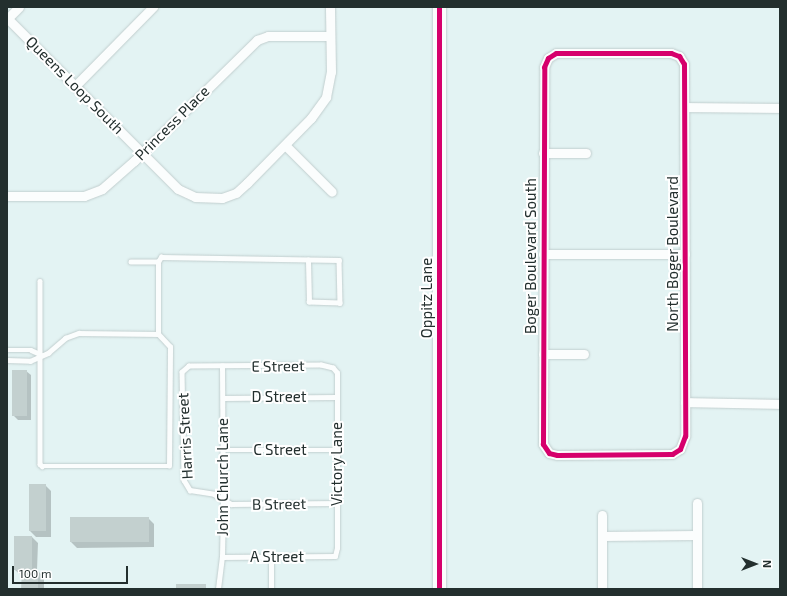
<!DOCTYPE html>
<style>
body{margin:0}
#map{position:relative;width:787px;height:596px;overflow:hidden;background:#e3f3f3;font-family:"Exo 2",sans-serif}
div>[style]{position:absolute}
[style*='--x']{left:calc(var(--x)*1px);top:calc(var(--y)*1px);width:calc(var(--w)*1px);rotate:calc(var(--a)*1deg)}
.shadow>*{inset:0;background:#0003}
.building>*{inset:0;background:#c3d0cf;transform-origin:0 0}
.roads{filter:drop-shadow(0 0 1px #c1cece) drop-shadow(0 0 1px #c1cece)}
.lane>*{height:4.5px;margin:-2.25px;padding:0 2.25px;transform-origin:2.25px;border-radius:2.25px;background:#fbfdfd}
.street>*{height:9px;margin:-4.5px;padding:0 4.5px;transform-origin:4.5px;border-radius:4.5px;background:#fbfdfd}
.secondary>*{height:13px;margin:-6.5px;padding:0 6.5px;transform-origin:6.5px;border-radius:6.5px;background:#fbfdfd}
.cycleway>*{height:5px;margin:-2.5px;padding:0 2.5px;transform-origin:2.5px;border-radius:2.5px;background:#d6006c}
span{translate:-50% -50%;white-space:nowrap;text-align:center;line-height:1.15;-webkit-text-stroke:4px #fff;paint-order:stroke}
.street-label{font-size:15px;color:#232f2e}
.frame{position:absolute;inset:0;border:8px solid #232f2e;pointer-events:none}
.north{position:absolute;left:735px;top:544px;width:40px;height:40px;-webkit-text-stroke:3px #fff;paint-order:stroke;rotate:90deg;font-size:11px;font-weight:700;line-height:16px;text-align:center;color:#232f2e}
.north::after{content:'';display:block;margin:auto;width:14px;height:18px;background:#232f2e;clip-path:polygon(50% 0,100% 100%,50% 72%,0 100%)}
.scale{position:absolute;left:12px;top:566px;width:116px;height:18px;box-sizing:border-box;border:2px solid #232f2e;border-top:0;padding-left:5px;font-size:12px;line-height:14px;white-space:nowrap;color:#232f2e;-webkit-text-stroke:3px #fff;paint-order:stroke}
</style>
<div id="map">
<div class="shadow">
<i style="clip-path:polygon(26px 371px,31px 375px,31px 420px,18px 420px,13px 415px)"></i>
<i style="clip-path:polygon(30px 485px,45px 485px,51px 491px,51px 537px,36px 537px,30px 531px)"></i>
<i style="clip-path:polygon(148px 518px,154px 524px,154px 547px,77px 548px,71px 542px)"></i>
<i style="clip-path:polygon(32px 537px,38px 543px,37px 570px,44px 577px,44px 589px,22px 589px,22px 576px,15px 570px)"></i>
</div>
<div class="building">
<i style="left:12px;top:370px;width:15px;height:46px"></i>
<i style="left:29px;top:484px;width:17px;height:47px"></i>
<i style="left:70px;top:517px;width:79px;height:25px"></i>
<i style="clip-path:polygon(14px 536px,32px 536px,32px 570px,38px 570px,38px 589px,21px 589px,22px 570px,14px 570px)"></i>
<i style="left:176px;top:584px;width:30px;height:5px"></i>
</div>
<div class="roads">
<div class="lane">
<i style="--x:158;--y:262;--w:6;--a:-59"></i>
<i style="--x:161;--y:257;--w:178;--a:1"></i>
<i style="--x:339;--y:260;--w:43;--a:88.7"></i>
<i style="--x:340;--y:303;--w:31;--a:-178"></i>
<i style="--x:309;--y:302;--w:42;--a:-91.4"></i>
<i style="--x:40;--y:281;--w:183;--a:90"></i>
<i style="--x:40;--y:464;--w:3;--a:45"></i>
<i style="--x:42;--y:466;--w:127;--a:0"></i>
<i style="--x:169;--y:466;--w:119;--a:-89.5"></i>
<i style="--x:170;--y:347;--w:18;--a:-133"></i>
<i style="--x:158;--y:334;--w:72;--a:-90"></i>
<i style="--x:158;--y:262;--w:27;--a:180"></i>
<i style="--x:7;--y:350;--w:24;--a:0"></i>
<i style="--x:31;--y:350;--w:10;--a:24"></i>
<i style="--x:7;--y:360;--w:23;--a:2"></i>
<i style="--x:30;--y:361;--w:20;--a:-24"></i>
<i style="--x:48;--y:353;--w:23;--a:-41"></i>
<i style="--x:65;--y:338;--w:15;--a:-20"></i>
<i style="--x:79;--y:333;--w:79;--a:0.7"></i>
<i style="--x:223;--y:398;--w:113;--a:-0.5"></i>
<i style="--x:223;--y:450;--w:113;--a:0"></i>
<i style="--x:222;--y:557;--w:113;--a:-0.5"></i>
<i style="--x:335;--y:556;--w:8;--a:-76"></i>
<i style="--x:337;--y:548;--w:175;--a:-90"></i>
<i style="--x:337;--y:373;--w:6;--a:-129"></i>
<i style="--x:333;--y:368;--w:12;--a:-166"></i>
<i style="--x:321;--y:365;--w:132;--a:179.6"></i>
<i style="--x:189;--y:366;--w:9;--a:139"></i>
<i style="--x:182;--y:372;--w:108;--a:88.9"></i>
<i style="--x:184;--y:480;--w:12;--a:59"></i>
<i style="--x:190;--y:490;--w:24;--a:9"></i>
<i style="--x:214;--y:494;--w:20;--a:30"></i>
<i style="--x:231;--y:504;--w:106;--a:-0.5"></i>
<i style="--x:218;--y:589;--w:32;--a:-83"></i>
<i style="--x:222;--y:557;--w:47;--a:-88.8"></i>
<i style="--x:223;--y:510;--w:144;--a:-90.4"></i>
<i style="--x:271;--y:589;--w:32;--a:-90"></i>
</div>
<div class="street">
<i style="--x:7;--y:19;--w:17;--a:-45"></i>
<i style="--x:8;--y:19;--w:240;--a:45"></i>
<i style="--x:178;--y:189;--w:19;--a:25"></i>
<i style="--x:195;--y:197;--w:27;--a:2"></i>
<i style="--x:222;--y:198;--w:15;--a:-20"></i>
<i style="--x:236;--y:193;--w:15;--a:-42"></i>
<i style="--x:247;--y:183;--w:91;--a:-45.4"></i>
<i style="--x:311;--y:118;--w:26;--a:-54"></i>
<i style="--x:326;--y:97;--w:25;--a:-79"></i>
<i style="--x:331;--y:72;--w:65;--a:-90.9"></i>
<i style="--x:556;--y:53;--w:115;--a:0"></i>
<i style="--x:671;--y:53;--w:9;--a:21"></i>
<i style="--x:679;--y:56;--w:9;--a:58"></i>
<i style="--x:684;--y:64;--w:372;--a:89.8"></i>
<i style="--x:685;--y:436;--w:14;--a:111"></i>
<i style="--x:680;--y:449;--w:9;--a:148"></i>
<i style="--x:672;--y:454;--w:115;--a:179.5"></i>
<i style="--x:557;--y:455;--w:8;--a:-166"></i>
<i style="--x:549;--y:453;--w:11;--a:-124"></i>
<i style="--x:543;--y:444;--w:377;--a:-89.8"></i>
<i style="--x:544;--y:67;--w:10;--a:-66"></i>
<i style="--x:548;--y:58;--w:9;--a:-32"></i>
<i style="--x:76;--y:85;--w:110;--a:-45.4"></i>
<i style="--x:685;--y:107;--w:95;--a:0.6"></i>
<i style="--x:285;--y:145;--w:66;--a:45"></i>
<i style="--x:543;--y:153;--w:43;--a:0"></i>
<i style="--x:7;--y:196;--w:77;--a:0"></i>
<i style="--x:84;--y:196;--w:19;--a:-21"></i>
<i style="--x:102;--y:189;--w:43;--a:-41.2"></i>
<i style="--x:134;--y:161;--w:173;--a:-44.5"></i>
<i style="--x:257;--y:40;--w:12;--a:-20"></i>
<i style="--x:268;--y:36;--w:62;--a:0"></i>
<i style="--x:543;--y:254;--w:142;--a:0"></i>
<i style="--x:543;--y:354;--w:41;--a:0"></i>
<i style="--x:685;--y:402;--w:95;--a:1.2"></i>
<i style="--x:697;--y:503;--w:86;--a:90"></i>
<i style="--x:602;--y:536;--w:94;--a:-0.6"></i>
<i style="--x:602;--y:589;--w:74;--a:-90"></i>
</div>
<div class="secondary">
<i style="--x:439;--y:589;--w:582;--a:-90"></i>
</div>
</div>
<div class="cycleway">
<i style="--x:556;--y:53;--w:115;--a:0"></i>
<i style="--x:671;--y:53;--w:9;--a:21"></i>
<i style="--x:679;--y:56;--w:9;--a:58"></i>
<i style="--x:684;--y:64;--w:372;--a:89.8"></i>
<i style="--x:685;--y:436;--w:14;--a:111"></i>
<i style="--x:680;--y:449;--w:9;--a:148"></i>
<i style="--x:672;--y:454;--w:115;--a:179.5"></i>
<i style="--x:557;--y:455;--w:8;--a:-166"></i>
<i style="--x:549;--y:453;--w:11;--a:-124"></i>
<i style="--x:543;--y:444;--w:377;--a:-89.8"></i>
<i style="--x:544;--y:67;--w:10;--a:-66"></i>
<i style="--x:548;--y:58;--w:9;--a:-32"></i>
<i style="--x:439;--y:589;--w:582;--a:-90"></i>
</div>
<div class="street-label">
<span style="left:75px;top:85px;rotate:45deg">Queens Loop South</span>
<span style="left:172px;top:123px;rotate:-45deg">Princess Place</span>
<span style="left:673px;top:254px;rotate:-90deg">North Boger Boulevard</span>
<span style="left:531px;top:256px;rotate:-90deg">Boger Boulevard South</span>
<span style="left:427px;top:298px;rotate:-90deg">Oppitz Lane</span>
<span style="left:278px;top:366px;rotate:-1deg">E Street</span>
<span style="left:279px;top:397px">D Street</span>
<span style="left:185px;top:436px;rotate:-93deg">Harris Street</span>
<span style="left:280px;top:450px">C Street</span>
<span style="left:337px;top:464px;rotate:-90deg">Victory Lane</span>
<span style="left:223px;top:477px;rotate:-90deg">John Church Lane</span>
<span style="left:279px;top:504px;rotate:-1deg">B Street</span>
<span style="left:277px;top:557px">A Street</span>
</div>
<div class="frame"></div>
<div class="north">N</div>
<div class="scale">100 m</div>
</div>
